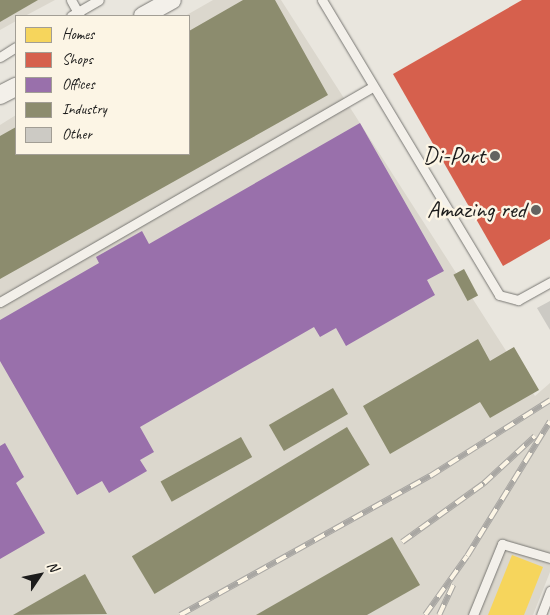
<!DOCTYPE html>
<style>
body{margin:0}
#map{position:relative;width:550px;height:615px;overflow:hidden;background:#e9e6de;font-family:Caveat,sans-serif}
div>[style]{position:absolute}
[style*='--x']{left:calc(var(--x)*1px);top:calc(var(--y)*1px);width:calc(var(--w)*1px);rotate:calc(var(--a)*1deg)}
.built>*{inset:0;background:#dbd7cd}
.homes>*{inset:0;background:#f6d55c}
.shops>*{inset:0;background:#d6604d}
.offices>*{inset:0;background:#9970ab}
.industry>*{inset:0;background:#8c8c6e;transform-origin:0 0}
.building>*{inset:0;background:#cccac4}
.roads{filter:drop-shadow(0 0 1px #787773) drop-shadow(0 0 1px #787773)}
.service>*{height:9px;margin:-4.5px;padding:0 4.5px;transform-origin:4.5px;border-radius:4.5px;background:#f3f0ea}
.minor>*{height:18px;margin:-9px;padding:0 9px;transform-origin:9px;border-radius:9px;background:#f3f0ea}
.rail>*{height:5.5px;margin-top:-2.75px;transform-origin:0;background:repeating-linear-gradient(90deg,#fcf5e5 0 11px,#a9a7a3 0 22px);box-sizing:border-box;border-block:1px solid #a9a7a3}
.dots>*{width:14px;height:14px;translate:-50% -50%;box-sizing:border-box;border:2px solid #fcf5e5;border-radius:50%}
span{translate:-50% -50%;white-space:nowrap;text-align:center;line-height:1.15;-webkit-text-stroke:5px #fcf5e5;paint-order:stroke}
.poi-label{font-size:24px;color:#1c1c1c}
.right{translate:-100% -50%;text-align:right}
.legend{position:absolute;left:15px;top:15px;width:175px;height:140px;box-sizing:border-box;background:#fcf5e5;border:1px solid #a29e95;margin:0;padding:6px 9px;list-style:none;font-size:15px;color:#1c1c1c}
.legend li{display:flex;align-items:center;gap:10px;height:25px}
.legend b{width:25px;border:1px solid #a29e95}
.north{position:absolute;left:15px;top:550px;width:50px;height:50px;-webkit-text-stroke:4px #fcf5e5;paint-order:stroke;rotate:56deg;font-size:14px;font-weight:700;line-height:20px;text-align:center;color:#1c1c1c}
.north::after{content:'';display:block;margin:auto;width:18px;height:22px;background:#1c1c1c;clip-path:polygon(50% 0,100% 100%,50% 72%,0 100%)}
</style>
<div id="map">
<div class="built">
<i style="clip-path:polygon(0 0,55px 0,25px 16px,16px 16px,16px 21px,0 30px)"></i>
<i style="clip-path:polygon(213px 0,281px 0,535px 396px,550px 383px,550px 572px,533px 615px,0 615px,0 125px,16px 115px,16px 154px,189px 154px,189px 16px,185px 16px)"></i>
</div>
<div class="homes">
<i style="clip-path:polygon(512px 555px,543px 567px,524px 615px,488px 615px)"></i>
</div>
<div class="shops">
<i style="clip-path:polygon(522px 0,550px 0,550px 239px,503px 266px,393px 74px)"></i>
</div>
<div class="offices">
<i style="clip-path:polygon(360px 123px,444px 271px,427px 280px,435px 295px,346px 346px,336px 328px,320px 337px,314px 327px,140px 427px,154px 452px,140px 460px,147px 471px,109px 493px,102px 481px,77px 495px,0 361px,0 320px,99px 263px,96px 257px,142px 231px,149px 244px)"></i>
<i style="clip-path:polygon(5px 443px,24px 477px,16px 483px,45px 533px,0 559px,0 446px)"></i>
</div>
<div class="industry">
<i style="clip-path:polygon(0 0,38px 0,0 22px)"></i>
<i style="clip-path:polygon(243px 0,275px 0,328px 95px,0 279px,0 136px,16px 127px,16px 154px,189px 154px,189px 31px)"></i>
<i style="left:464px;top:269px;width:30px;height:12px;rotate:62deg"></i>
<i style="clip-path:polygon(478px 339px,490px 361px,514px 347px,539px 390px,490px 418px,480px 402px,390px 454px,363px 406px)"></i>
<i style="left:333px;top:388px;width:30px;height:74px;rotate:60deg"></i>
<i style="left:347px;top:427px;width:44px;height:251px;rotate:59deg"></i>
<i style="left:241px;top:437px;width:23px;height:92px;rotate:61deg"></i>
<i style="clip-path:polygon(392px 537px,420px 585px,367px 615px,256px 615px)"></i>
<i style="clip-path:polygon(85px 574px,107px 614px,13px 615px)"></i>
</div>
<div class="building">
<i style="clip-path:polygon(550px 301px,550px 330px,537px 308px)"></i>
</div>
<div class="roads">
<div class="service">
<i style="--x:71;--y:0;--w:18;--a:61"></i>
<i style="--x:322;--y:0;--w:344;--a:59"></i>
<i style="--x:499;--y:295;--w:20;--a:15"></i>
<i style="--x:518;--y:300;--w:37;--a:-29"></i>
<i style="--x:71;--y:16;--w:32;--a:-30"></i>
<i style="--x:0;--y:57;--w:19;--a:-32"></i>
<i style="--x:0;--y:302;--w:430;--a:-30"></i>
<i style="--x:473;--y:615;--w:77;--a:-67.8"></i>
<i style="--x:502;--y:544;--w:50;--a:16.3"></i>
<i style="--x:541;--y:615;--w:26;--a:-69"></i>
</div>
<div class="minor">
<i style="--x:143;--y:16;--w:33;--a:-29"></i>
<i style="--x:0;--y:95;--w:18;--a:-27"></i>
</div>
</div>
<div class="rail">
<i style="--x:402;--y:542;--w:101;--a:-35.7"></i>
<i style="--x:484;--y:483;--w:69;--a:-42.7"></i>
<i style="--x:180;--y:615;--w:286;--a:-29.1"></i>
<i style="--x:430;--y:476;--w:142;--a:-32.3"></i>
<i style="--x:425;--y:615;--w:72;--a:-54.6"></i>
<i style="--x:467;--y:556;--w:158;--a:-58.4"></i>
<i style="--x:439;--y:615;--w:33;--a:-65"></i>
</div>
<div class="dots">
<i style="left:495px;top:156px;background:#646360"></i>
<i style="left:536px;top:210px;background:#646360"></i>
</div>
<div class="poi-label">
<span class="right" style="left:485px;top:156px">Di-Port</span>
<span class="right" style="left:526px;top:210px">Amazing red</span>
</div>
<ul class="legend">
<li><b style="height:14px;background:#f6d55c"></b>Homes</li>
<li><b style="height:14px;background:#d6604d"></b>Shops</li>
<li><b style="height:14px;background:#9970ab"></b>Offices</li>
<li><b style="height:14px;background:#8c8c6e"></b>Industry</li>
<li><b style="height:14px;background:#cccac4"></b>Other</li>
</ul>
<div class="north">N</div>
</div>
